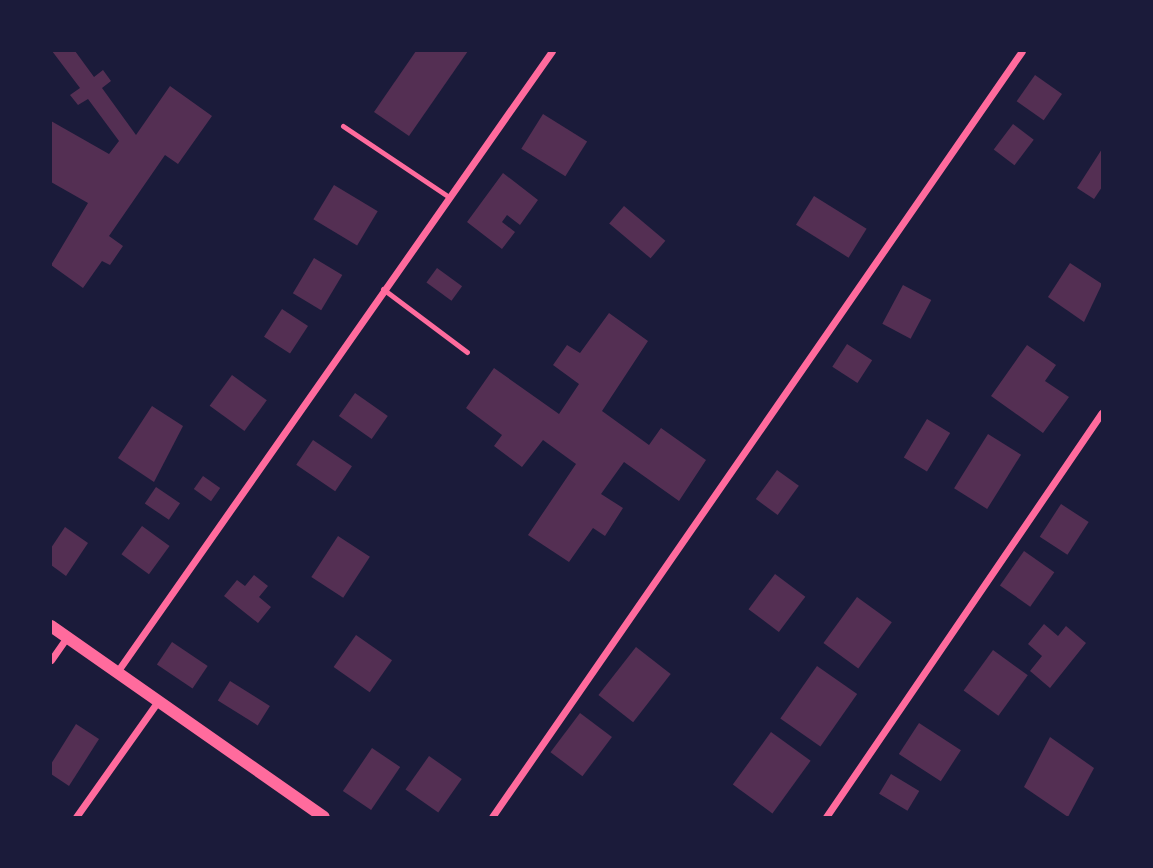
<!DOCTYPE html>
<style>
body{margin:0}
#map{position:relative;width:1153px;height:868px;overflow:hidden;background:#1b1b3a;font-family:"PT Sans",sans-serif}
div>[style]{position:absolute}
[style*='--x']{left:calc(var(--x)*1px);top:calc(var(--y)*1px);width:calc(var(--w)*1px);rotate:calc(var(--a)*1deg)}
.building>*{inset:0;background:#542f53;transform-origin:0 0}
.service>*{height:5px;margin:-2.5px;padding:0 2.5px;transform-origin:2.5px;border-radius:2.5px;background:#ff6b9d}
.minor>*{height:7px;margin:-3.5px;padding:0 3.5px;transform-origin:3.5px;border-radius:3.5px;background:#ff6b9d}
.tertiary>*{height:12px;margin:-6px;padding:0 6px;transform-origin:6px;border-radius:6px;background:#ff6b9d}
span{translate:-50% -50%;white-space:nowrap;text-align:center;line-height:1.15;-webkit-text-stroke:7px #1b1b3a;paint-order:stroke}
.frame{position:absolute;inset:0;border:52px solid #1b1b3a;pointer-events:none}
</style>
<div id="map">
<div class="building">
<i style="clip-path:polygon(52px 51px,75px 51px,94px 77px,103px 70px,111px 81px,102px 88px,136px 135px,170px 86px,212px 116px,178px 164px,165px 155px,109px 236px,123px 246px,110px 265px,102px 261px,83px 288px,51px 265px,88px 203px,51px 182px,51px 121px,109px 154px,119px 141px,88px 99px,78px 105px,70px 95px,80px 88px)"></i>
<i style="clip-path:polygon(416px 51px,468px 51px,409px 136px,374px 112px)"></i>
<i style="left:1035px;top:75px;width:33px;height:32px;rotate:35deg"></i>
<i style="left:543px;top:114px;width:52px;height:41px;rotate:32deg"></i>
<i style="left:1013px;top:124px;width:26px;height:32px;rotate:37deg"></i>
<i style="clip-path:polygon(1102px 149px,1102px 187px,1094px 199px,1077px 188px)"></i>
<i style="clip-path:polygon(503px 173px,538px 200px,520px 225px,507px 215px,502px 222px,515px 232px,502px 249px,467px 222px)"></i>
<i style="left:334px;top:185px;width:51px;height:40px;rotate:31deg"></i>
<i style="left:814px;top:196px;width:62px;height:34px;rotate:32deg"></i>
<i style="left:624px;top:206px;width:54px;height:23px;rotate:40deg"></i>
<i style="left:314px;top:258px;width:33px;height:41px;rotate:31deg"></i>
<i style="clip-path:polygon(1070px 263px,1102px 284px,1084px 322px,1048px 297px)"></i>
<i style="left:437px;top:268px;width:31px;height:18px;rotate:36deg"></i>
<i style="left:903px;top:285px;width:32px;height:44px;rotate:28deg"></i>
<i style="left:282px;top:309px;width:31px;height:33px;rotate:33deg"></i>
<i style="clip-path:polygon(609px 313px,648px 341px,602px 411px,649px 445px,661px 428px,706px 460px,679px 501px,624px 462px,601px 494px,623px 508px,605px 536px,593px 528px,569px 562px,528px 535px,576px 464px,543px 440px,522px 467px,494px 446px,502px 435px,466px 408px,494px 368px,559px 414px,579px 384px,553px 365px,567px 345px,580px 353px)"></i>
<i style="left:847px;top:344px;width:30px;height:27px;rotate:33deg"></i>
<i style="clip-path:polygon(1027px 345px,1056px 365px,1045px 381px,1069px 397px,1043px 433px,991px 396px)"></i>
<i style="left:232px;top:375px;width:43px;height:38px;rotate:36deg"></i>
<i style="left:355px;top:393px;width:40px;height:28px;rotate:35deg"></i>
<i style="clip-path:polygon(152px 406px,183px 426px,154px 482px,118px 458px)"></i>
<i style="left:927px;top:419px;width:27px;height:45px;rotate:31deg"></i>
<i style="left:988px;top:434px;width:39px;height:64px;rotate:32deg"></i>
<i style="left:313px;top:440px;width:47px;height:30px;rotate:34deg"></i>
<i style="left:777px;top:470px;width:27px;height:36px;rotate:36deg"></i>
<i style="left:203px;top:476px;width:21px;height:16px;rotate:35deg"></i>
<i style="left:156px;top:487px;width:29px;height:20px;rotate:34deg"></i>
<i style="left:1061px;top:504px;width:33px;height:39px;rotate:33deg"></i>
<i style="left:142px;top:526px;width:34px;height:35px;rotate:36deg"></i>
<i style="clip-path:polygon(65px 527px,88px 543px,66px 576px,51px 565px,51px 548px)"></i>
<i style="left:338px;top:536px;width:38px;height:49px;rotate:33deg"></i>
<i style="left:1024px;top:551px;width:37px;height:42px;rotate:35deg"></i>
<i style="left:775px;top:574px;width:38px;height:44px;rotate:37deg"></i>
<i style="clip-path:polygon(254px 575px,268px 586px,259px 597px,271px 607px,258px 623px,224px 596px,237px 580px,245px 586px)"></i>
<i style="left:857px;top:597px;width:43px;height:57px;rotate:36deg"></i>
<i style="clip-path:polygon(1044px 624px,1058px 636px,1066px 626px,1086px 643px,1050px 688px,1030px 671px,1042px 656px,1028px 644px)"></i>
<i style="left:356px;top:635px;width:44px;height:39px;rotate:35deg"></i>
<i style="left:172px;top:642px;width:43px;height:27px;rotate:34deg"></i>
<i style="left:636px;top:647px;width:44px;height:61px;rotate:38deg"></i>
<i style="left:993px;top:650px;width:43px;height:50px;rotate:36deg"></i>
<i style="left:817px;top:666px;width:49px;height:64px;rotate:35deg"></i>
<i style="left:230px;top:681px;width:47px;height:23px;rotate:32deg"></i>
<i style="left:580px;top:713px;width:40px;height:49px;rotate:37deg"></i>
<i style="left:919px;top:723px;width:50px;height:37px;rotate:33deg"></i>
<i style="clip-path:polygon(76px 724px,99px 739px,69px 786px,51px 774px,51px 764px)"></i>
<i style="left:771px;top:732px;width:49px;height:65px;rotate:36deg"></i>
<i style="clip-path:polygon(1050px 737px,1094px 768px,1068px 817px,1024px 787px)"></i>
<i style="left:372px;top:748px;width:34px;height:52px;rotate:34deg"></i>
<i style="left:429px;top:756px;width:40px;height:41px;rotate:35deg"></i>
<i style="left:891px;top:774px;width:33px;height:23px;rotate:31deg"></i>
</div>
<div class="service">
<i style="--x:343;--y:126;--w:124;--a:33.8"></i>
<i style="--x:383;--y:289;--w:105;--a:36.9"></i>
</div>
<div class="minor">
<i style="--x:51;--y:660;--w:28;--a:-55"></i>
<i style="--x:117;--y:672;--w:758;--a:-54.99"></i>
<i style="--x:76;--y:817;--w:142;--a:-54.7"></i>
<i style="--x:492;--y:817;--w:931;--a:-55.32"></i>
<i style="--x:826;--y:817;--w:489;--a:-55.7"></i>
</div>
<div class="tertiary">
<i style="--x:51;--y:626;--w:333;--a:35"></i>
</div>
<div class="frame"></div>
</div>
